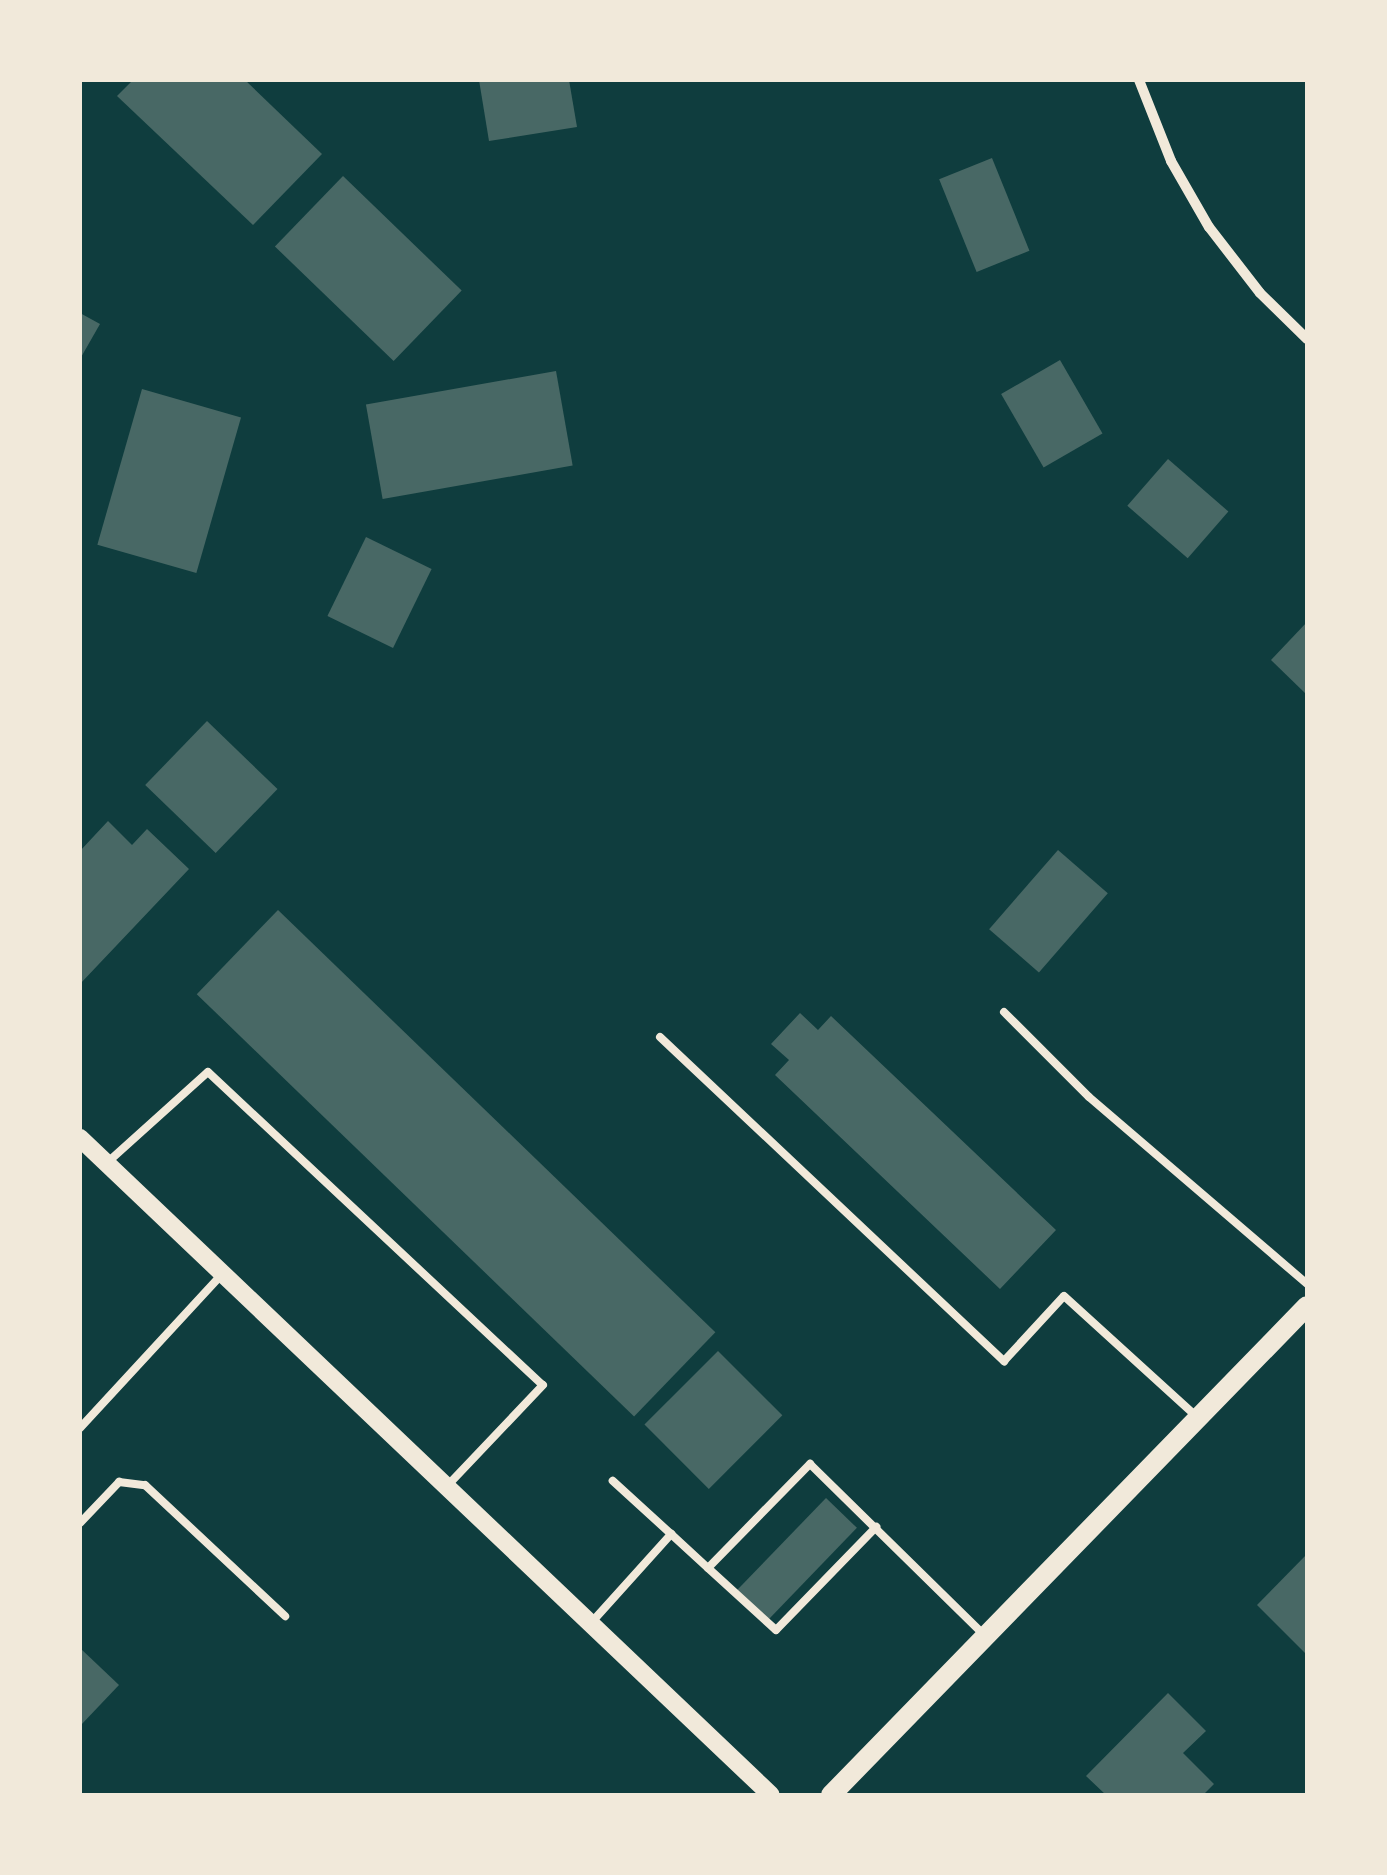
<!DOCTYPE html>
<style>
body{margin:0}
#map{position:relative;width:1387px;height:1875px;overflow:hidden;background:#0f3d3e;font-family:"Fira Sans Condensed",sans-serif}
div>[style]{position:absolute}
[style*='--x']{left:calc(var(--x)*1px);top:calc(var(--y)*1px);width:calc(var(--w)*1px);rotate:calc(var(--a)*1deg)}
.building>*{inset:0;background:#486865;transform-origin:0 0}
.service>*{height:8px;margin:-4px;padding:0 4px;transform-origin:4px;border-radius:4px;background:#f1e9da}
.minor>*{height:10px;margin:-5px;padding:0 5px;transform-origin:5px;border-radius:5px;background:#f1e9da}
.tertiary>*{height:18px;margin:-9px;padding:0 9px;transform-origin:9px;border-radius:9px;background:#f1e9da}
.secondary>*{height:20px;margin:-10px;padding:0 10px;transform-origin:10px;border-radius:10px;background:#f1e9da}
span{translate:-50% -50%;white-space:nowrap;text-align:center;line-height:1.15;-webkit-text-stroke:8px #f1e9da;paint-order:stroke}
.frame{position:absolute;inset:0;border:82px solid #f1e9da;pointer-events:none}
</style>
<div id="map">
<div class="building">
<i style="clip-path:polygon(133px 80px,245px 80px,322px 154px,253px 225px,117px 96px)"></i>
<i style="clip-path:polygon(479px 80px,569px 80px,577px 127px,489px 141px)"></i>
<i style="left:992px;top:158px;width:100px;height:57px;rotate:68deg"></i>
<i style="left:343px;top:176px;width:165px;height:98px;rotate:44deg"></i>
<i style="clip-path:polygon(80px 313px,100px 324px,80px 359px)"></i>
<i style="left:1060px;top:360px;width:85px;height:68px;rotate:60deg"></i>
<i style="left:556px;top:371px;width:96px;height:193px;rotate:80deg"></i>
<i style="left:142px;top:389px;width:103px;height:162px;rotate:16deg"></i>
<i style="left:1168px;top:459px;width:80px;height:62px;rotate:41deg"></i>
<i style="left:366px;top:537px;width:73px;height:88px;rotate:26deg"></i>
<i style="clip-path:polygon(1307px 622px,1307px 695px,1271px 660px)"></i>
<i style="left:207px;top:721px;width:98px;height:89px;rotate:44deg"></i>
<i style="clip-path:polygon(108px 821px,132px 845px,147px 829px,189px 869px,80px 984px,80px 851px)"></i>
<i style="left:1058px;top:850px;width:66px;height:105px;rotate:41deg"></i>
<i style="left:278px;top:910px;width:608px;height:117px;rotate:44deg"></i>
<i style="clip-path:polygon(800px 1013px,818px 1030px,831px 1016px,1056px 1230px,1000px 1289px,775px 1075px,789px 1060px,771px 1044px)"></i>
<i style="left:718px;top:1351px;width:91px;height:104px;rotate:45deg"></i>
<i style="left:826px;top:1498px;width:43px;height:129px;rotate:44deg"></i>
<i style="clip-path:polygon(1307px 1554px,1307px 1655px,1257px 1605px)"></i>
<i style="clip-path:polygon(80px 1648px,119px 1685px,80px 1726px)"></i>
<i style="clip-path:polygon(1168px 1693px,1206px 1731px,1183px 1753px,1214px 1784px,1203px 1795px,1106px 1795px,1086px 1776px)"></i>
</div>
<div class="service">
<i style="--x:1004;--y:1012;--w:120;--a:45"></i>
<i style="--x:1089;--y:1097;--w:287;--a:40.6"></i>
<i style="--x:660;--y:1037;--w:473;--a:43.3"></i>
<i style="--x:1004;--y:1361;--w:88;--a:-47.3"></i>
<i style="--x:1064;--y:1296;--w:181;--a:42.3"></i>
<i style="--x:109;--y:1161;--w:133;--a:-42"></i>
<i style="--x:208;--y:1072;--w:458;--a:43.1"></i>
<i style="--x:543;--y:1385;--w:139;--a:133.5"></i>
<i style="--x:80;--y:1428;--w:211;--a:-47.3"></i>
<i style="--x:80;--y:1523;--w:57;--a:-46.4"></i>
<i style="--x:119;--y:1482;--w:26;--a:7"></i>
<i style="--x:145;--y:1485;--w:192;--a:43.1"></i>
<i style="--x:671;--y:1534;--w:50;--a:42.6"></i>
<i style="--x:708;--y:1568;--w:146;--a:-45.6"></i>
<i style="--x:810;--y:1464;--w:245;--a:44.5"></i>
<i style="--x:708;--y:1568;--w:92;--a:42.4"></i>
<i style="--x:776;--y:1630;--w:144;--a:-45.8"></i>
<i style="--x:591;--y:1623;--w:120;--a:-48"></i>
<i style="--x:671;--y:1534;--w:79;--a:-137.6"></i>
</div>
<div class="minor">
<i style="--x:1139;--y:80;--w:87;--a:68.4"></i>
<i style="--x:1171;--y:161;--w:76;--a:60.1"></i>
<i style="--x:1209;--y:227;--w:83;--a:52.3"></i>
<i style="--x:1260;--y:293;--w:66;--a:44.4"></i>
</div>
<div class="tertiary">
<i style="--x:80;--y:1138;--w:953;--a:43.56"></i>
</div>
<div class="secondary">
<i style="--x:831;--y:1795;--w:682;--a:-45.77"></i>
</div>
<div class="frame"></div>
</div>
